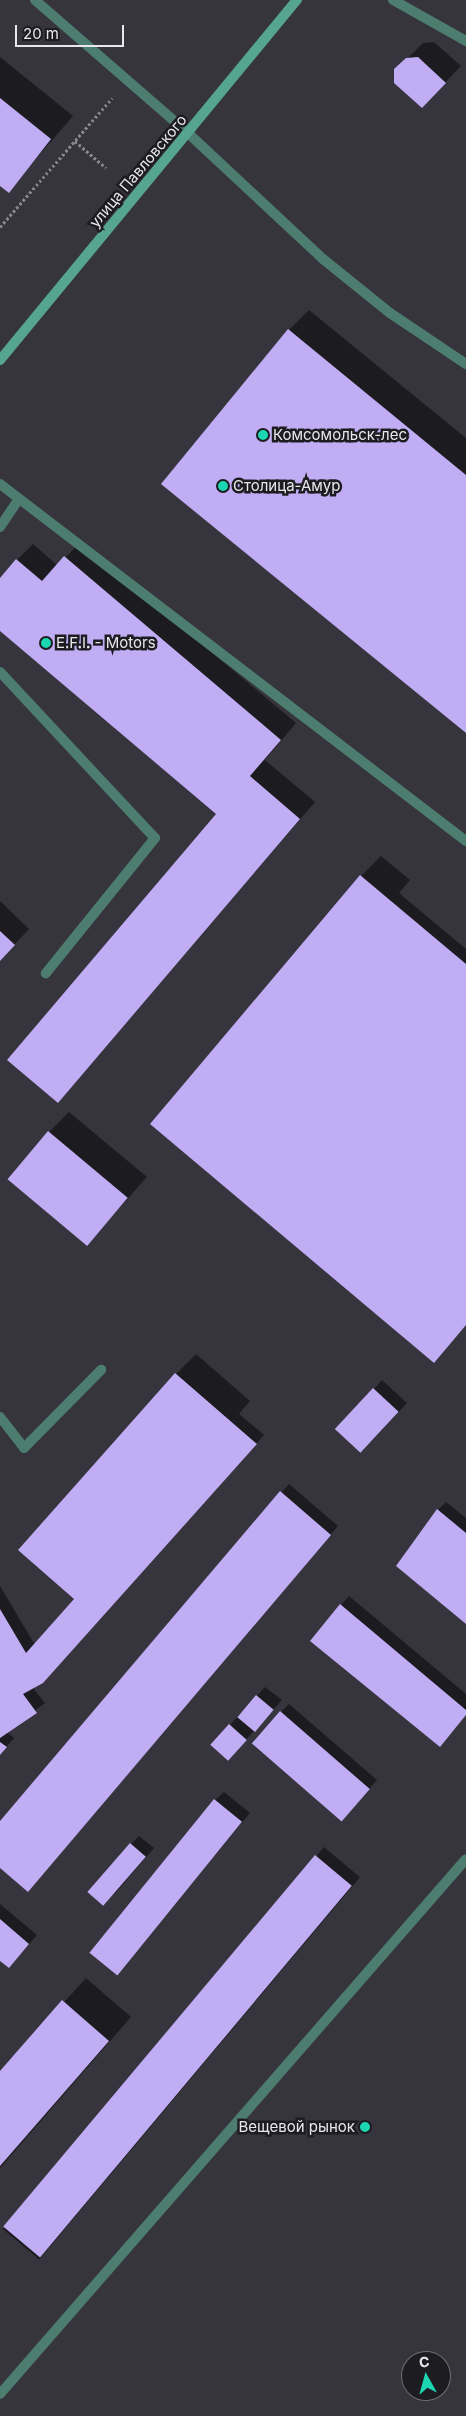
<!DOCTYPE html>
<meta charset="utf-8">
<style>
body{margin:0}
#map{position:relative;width:466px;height:2416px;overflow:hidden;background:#36343c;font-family:Inter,sans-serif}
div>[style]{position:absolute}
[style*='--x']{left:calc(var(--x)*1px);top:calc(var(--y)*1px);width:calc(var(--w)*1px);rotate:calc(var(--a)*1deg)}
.shadow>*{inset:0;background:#0007;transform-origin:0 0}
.building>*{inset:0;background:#c0adf4;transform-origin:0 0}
.path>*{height:3px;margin-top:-1.5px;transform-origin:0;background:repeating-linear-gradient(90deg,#88868d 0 2.5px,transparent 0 5px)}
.lane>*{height:10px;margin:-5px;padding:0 5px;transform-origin:5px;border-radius:5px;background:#4d7d6f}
.secondary>*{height:10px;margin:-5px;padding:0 5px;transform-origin:5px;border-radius:5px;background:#55a590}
.dots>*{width:14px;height:14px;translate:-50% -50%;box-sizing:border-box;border:2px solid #1d1c20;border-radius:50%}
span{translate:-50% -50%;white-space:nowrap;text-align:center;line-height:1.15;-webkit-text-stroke:5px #1d1c20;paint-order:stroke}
.street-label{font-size:15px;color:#e8e7ec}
.poi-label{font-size:15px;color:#e8e7ec}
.left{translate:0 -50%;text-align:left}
.right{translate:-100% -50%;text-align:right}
.north{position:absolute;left:401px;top:2351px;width:50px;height:50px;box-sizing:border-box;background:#1d1c20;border:1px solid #6e6d72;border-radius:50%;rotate:353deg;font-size:14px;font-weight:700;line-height:20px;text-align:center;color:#e8e7ec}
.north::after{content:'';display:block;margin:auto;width:18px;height:22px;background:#1cd5b1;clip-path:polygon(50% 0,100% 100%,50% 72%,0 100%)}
.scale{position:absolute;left:15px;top:25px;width:109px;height:22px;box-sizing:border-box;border:2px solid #e8e7ec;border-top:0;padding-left:6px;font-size:15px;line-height:18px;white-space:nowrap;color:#e8e7ec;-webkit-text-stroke:4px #1d1c20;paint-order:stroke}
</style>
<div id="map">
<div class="shadow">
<i style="clip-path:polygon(434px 42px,461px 66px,437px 91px,396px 70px,423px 43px)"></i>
<i style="clip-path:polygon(0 57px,73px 116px,8px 191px,0 184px)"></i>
<i style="clip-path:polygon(309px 310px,466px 438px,466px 732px,289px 330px)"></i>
<i style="clip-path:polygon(80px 542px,296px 723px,265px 760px,315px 802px,58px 1102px,218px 814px,0 629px,0 580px,17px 560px,33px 544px,58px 566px)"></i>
<i style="clip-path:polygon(381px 856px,410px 880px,399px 893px,466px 949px,466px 1325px,361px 876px)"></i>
<i style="clip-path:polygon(0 901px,29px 929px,0 960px)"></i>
<i style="clip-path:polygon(69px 1112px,147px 1177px,87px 1244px,49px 1132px)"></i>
<i style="clip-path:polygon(196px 1354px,250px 1401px,239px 1414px,264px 1435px,51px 1673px,32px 1687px,45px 1703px,7px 1732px,14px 1738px,0 1755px,0 1586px,35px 1645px,75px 1599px,176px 1374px)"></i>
<i style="clip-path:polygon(382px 1380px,407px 1403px,370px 1443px,374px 1389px)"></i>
<i style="clip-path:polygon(289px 1484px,338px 1526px,36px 1881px,0 1866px,0 1823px)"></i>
<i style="clip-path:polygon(446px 1502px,466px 1518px,466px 1622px,438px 1510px)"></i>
<i style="clip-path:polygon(349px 1596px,466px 1694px,466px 1715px,440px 1746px,341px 1605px)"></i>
<i style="clip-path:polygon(265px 1687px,282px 1700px,236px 1751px,230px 1725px)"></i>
<i style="clip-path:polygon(289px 1704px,377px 1780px,350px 1811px,281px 1712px)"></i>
<i style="clip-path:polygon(224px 1792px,250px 1813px,116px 1974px,215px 1800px)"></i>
<i style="clip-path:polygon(139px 1836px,154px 1848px,113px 1896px,131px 1844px)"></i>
<i style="left:324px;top:1847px;width:47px;height:499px;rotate:40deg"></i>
<i style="clip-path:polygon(0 1904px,37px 1935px,17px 1958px,0 1959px)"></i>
<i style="clip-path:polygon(86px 1978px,131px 2017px,0 2168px,0 2073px)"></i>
</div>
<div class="building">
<i style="clip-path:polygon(418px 57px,446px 83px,422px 108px,394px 83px,394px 69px,406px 58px)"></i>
<i style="clip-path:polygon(0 98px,51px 139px,9px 193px,0 186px)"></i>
<i style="clip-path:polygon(288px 329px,466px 475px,466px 733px,161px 484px)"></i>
<i style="clip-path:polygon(64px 556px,281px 740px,250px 776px,300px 819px,58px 1103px,7px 1060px,216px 814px,0 631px,0 578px,16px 559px,42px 581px)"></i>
<i style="clip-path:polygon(360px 875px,466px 964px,466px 1325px,434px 1363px,150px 1124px)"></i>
<i style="clip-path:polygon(0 931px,15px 945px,0 961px)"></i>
<i style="left:48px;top:1131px;width:104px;height:63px;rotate:40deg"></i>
<i style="clip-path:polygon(175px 1373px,257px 1444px,43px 1683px,23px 1694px,37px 1713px,0 1738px,0 1609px,26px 1653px,74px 1599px,18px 1550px)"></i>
<i style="left:373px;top:1388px;width:35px;height:56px;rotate:43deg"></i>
<i style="clip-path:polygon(280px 1491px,331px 1535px,28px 1892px,0 1868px,0 1821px)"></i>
<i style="clip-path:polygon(437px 1509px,466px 1533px,466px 1624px,396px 1566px)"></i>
<i style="clip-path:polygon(340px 1604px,466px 1710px,466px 1715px,440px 1747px,310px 1641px)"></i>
<i style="left:256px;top:1695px;width:23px;height:29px;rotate:40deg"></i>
<i style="left:280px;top:1711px;width:119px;height:43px;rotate:41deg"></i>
<i style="left:229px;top:1724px;width:24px;height:28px;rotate:42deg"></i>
<i style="clip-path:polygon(0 1742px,7px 1747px,0 1755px)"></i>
<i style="left:214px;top:1799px;width:36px;height:198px;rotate:39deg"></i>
<i style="left:130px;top:1843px;width:21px;height:65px;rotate:41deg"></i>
<i style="left:315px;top:1855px;width:48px;height:485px;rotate:40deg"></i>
<i style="clip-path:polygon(0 1919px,29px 1944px,9px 1968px,0 1961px)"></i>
<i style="clip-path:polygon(62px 2000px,109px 2041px,0 2166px,0 2071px)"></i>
</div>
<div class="path">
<i style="--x:75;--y:141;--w:41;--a:41.1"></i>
<i style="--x:0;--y:227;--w:171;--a:-49"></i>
</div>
<div class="lane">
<i style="--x:35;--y:0;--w:204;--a:41"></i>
<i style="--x:189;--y:134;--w:183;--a:43"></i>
<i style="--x:323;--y:259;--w:86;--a:38.9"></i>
<i style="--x:390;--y:313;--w:92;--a:33.9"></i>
<i style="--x:393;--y:0;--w:84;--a:29.3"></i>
<i style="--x:0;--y:484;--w:587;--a:37.46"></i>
<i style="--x:0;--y:527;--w:34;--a:-56"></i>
<i style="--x:0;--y:672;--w:227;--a:47"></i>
<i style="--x:155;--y:838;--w:174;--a:128.9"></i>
<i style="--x:0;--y:1417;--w:39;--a:52"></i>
<i style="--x:24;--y:1448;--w:110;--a:-45.4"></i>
<i style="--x:0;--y:2394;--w:709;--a:-48.94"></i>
</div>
<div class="secondary">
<i style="--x:0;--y:360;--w:467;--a:-50.5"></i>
</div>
<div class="dots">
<i style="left:263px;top:435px;background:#1cd5b1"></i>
<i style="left:223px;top:486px;background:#1cd5b1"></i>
<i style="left:46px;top:643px;background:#1cd5b1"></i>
<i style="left:365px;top:2127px;background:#1cd5b1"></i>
</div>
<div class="street-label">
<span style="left:138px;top:171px;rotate:-50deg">улица Павловского</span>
</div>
<div class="poi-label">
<span class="left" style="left:273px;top:435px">Комсомольск-лес</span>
<span class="left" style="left:233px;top:486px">Столица-Амур</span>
<span class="left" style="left:56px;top:643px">E.F.I. - Motors</span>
<span class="right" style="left:355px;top:2127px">Вещевой рынок</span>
</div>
<div class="north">С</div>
<div class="scale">20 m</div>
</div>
